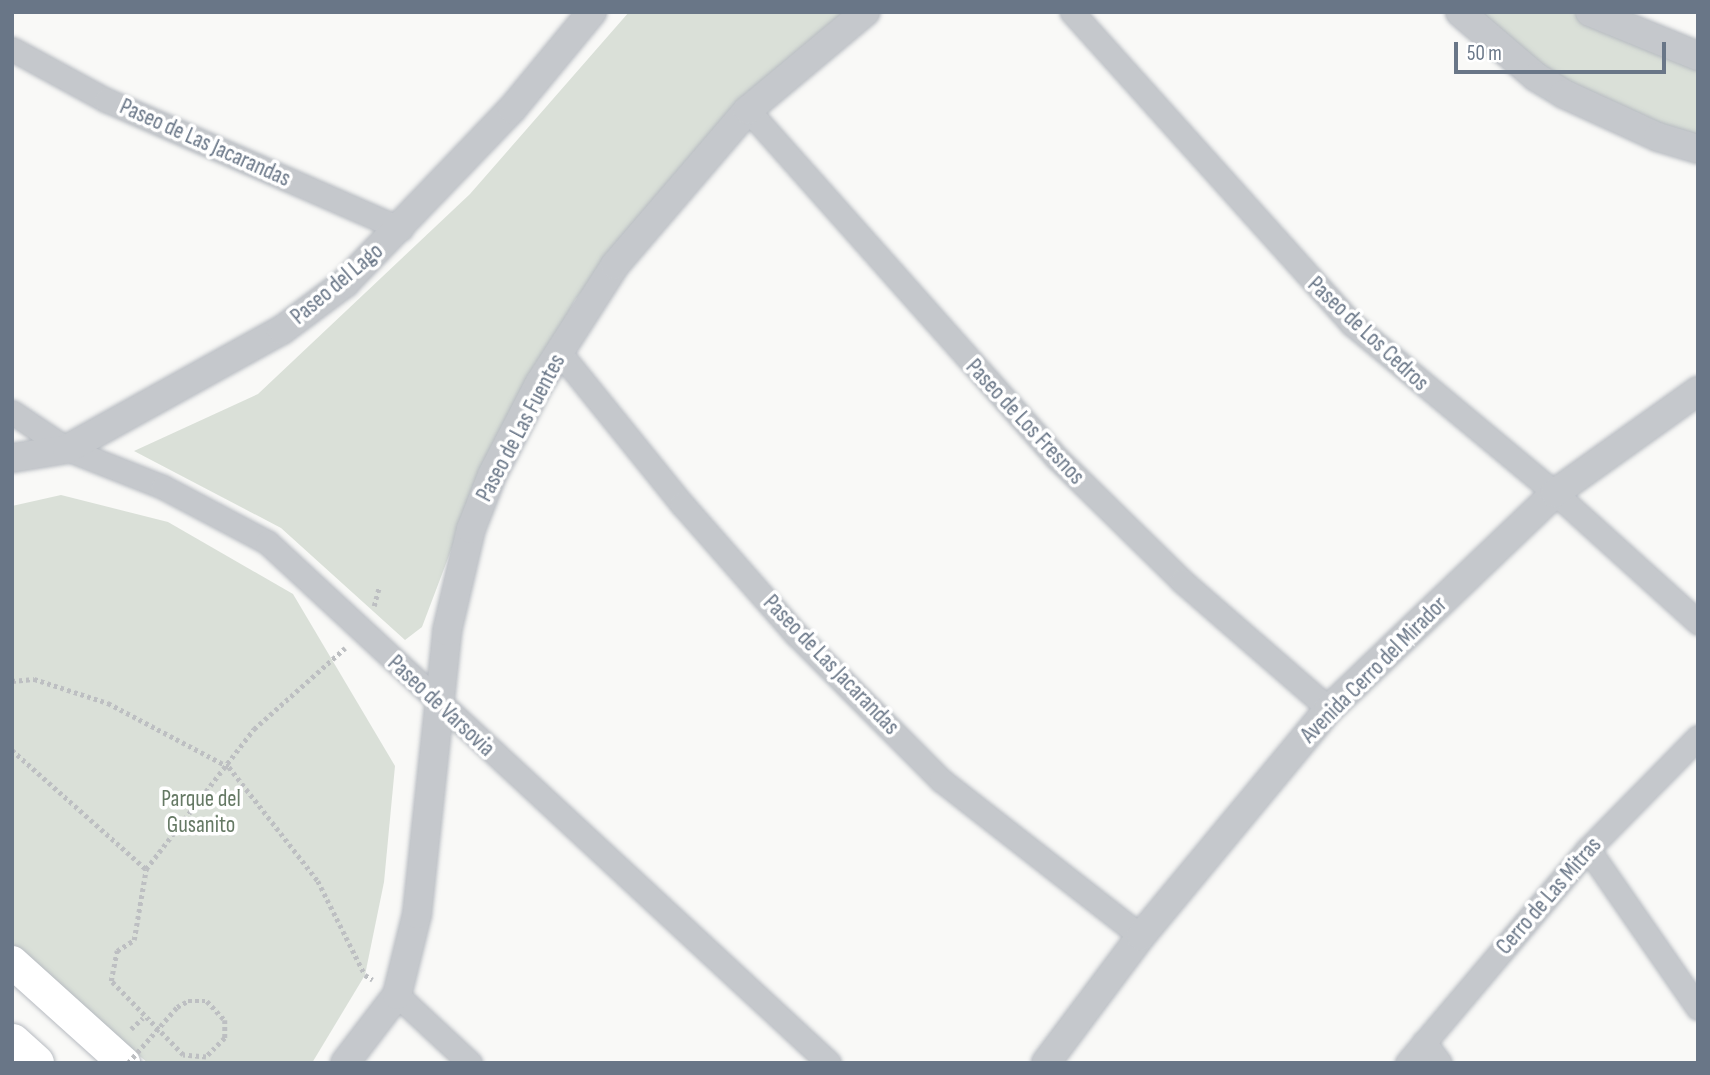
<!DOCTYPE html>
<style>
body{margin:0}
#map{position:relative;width:1710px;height:1075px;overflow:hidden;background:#f9f9f7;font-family:"Sofia Sans Condensed",sans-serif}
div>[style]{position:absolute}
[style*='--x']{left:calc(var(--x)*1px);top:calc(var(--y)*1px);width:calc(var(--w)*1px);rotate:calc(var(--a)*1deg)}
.green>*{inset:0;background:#dae0d8}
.path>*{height:4.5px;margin-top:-2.25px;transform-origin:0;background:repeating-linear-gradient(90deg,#bdbfc2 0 3.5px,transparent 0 7px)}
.roads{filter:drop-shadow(0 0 2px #b7bbc1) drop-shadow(0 0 2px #b7bbc1)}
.minor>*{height:23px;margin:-11.5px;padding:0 11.5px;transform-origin:11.5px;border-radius:11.5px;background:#c5c8cc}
.tertiary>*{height:28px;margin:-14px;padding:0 14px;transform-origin:14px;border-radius:14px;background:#c5c8cc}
.secondary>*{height:32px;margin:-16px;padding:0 16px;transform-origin:16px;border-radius:16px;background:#fff}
.trunk>*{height:37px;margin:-18.5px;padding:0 18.5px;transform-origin:18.5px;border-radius:18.5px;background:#fff}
.path-bridge>*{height:4.5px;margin-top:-2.25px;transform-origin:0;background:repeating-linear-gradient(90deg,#bdbfc2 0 3.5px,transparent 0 7px)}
span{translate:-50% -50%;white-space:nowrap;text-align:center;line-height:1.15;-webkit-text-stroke:7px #fff;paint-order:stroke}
.street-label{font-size:23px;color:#697687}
.park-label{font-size:23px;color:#657964}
.frame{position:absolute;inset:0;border:14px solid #697687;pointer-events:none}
.scale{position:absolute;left:1454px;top:42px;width:212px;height:32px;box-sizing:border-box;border:4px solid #697687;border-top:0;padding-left:9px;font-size:21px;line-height:24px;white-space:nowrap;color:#697687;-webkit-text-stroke:5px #fff;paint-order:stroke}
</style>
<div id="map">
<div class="green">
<i style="clip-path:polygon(629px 12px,846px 12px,733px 107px,575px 300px,478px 479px,422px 627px,405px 640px,281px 528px,134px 451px,258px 394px,470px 194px)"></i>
<i style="clip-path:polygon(1469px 12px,1593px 12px,1698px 55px,1698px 140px,1538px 73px)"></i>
<i style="clip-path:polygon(61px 495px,168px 522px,293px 594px,395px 766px,384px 882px,365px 975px,312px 1063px,148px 1063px,12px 950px,12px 506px)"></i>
</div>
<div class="path">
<i style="--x:374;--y:606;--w:20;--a:-75"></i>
<i style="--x:12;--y:681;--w:22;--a:-5"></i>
<i style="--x:34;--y:679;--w:78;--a:18"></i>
<i style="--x:108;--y:703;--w:137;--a:27.9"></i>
<i style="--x:229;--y:767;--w:145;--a:52"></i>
<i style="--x:318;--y:881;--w:105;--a:63.4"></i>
<i style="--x:365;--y:975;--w:9;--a:32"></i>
<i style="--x:12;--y:750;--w:179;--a:41.6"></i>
<i style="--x:131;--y:1029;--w:16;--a:-43"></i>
<i style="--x:183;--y:1055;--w:103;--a:-134.2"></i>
<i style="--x:111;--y:981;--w:31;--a:-79"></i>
<i style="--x:117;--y:951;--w:20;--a:-33"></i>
<i style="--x:134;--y:940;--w:72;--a:-80.4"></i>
<i style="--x:146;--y:869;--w:177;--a:-52.4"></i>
<i style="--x:254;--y:729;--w:122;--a:-41.7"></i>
</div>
<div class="roads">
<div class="minor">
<i style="--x:1072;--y:12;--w:419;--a:48.1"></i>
<i style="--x:1352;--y:324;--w:264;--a:39.8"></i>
<i style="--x:1555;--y:493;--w:193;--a:42.1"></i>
<i style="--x:12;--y:49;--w:107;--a:28.5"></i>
<i style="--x:106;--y:100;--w:322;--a:23.6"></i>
<i style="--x:748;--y:110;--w:465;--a:48.4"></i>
<i style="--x:1057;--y:458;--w:175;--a:44.5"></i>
<i style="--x:1182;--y:581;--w:195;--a:41"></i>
<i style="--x:560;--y:353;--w:194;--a:51.1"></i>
<i style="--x:682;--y:504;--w:173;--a:48.8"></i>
<i style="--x:796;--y:634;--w:206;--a:45.2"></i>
<i style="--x:941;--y:780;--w:254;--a:38"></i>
<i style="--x:12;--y:412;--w:66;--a:33.9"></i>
<i style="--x:67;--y:449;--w:103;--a:21.6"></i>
<i style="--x:163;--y:487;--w:118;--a:27.9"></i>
<i style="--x:267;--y:542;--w:766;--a:42.83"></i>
<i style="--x:1588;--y:849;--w:193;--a:55.3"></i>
<i style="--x:397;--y:995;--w:100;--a:43"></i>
<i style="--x:1424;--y:1042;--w:26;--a:53"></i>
<i style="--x:1407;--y:1063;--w:280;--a:-49.8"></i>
<i style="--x:1588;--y:849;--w:157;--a:-45.5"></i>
</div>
<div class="tertiary">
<i style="--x:1460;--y:12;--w:100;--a:40.5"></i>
<i style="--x:1536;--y:77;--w:33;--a:31"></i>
<i style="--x:1564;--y:94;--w:103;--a:24.6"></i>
<i style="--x:1658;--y:137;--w:42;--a:16.7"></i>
<i style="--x:1590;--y:12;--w:117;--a:22.2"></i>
<i style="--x:12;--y:458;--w:56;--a:-9.3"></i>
<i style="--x:67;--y:449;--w:246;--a:-29"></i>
<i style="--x:282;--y:330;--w:79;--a:-36.7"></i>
<i style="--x:345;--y:283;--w:241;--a:-46.2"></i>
<i style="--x:512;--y:109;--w:126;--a:-50.5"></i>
<i style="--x:345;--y:1063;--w:86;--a:-52.6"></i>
<i style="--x:397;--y:995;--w:83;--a:-76.1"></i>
<i style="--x:417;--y:914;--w:285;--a:-83.9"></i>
<i style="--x:447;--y:631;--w:105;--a:-76.8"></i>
<i style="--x:471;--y:529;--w:58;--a:-68.7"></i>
<i style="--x:492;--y:475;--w:102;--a:-62.7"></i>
<i style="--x:539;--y:384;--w:141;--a:-57.4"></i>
<i style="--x:615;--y:265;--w:204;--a:-49.4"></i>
<i style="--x:748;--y:110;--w:153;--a:-39.9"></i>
<i style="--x:1046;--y:1063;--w:159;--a:-53.2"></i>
<i style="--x:1141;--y:936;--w:295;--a:-50.4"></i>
<i style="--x:1329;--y:709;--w:313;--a:-43.7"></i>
<i style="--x:1555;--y:493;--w:176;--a:-35.5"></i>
</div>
<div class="secondary">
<i style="--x:12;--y:962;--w:151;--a:42"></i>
</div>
<div class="trunk">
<i style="--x:12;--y:1042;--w:31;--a:42"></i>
</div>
</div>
<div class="path-bridge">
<i style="--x:128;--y:1063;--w:74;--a:-48.8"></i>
<i style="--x:177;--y:1007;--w:13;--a:-29"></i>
<i style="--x:188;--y:1001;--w:19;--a:0"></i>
<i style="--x:207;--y:1001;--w:26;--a:47"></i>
<i style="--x:225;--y:1020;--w:18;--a:90"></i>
<i style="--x:225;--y:1038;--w:27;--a:135"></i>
<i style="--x:206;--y:1057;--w:23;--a:-175"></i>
</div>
<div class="street-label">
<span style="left:205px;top:143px;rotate:24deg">Paseo de Las Jacarandas</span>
<span style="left:337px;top:284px;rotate:-40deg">Paseo del Lago</span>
<span style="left:1368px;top:334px;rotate:43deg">Paseo de Los Cedros</span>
<span style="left:1025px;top:422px;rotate:47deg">Paseo de Los Fresnos</span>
<span style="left:521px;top:428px;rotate:-62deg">Paseo de Las Fuentes</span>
<span style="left:831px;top:665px;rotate:46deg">Paseo de Las Jacarandas</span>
<span style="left:1374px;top:670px;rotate:-45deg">Avenida Cerro del Mirador</span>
<span style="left:441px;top:706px;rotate:43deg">Paseo de Varsovia</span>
<span style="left:1549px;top:896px;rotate:-49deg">Cerro de Las Mitras</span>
</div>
<div class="park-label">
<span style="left:201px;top:812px">Parque del<br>Gusanito</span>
</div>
<div class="frame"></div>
<div class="scale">50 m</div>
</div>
